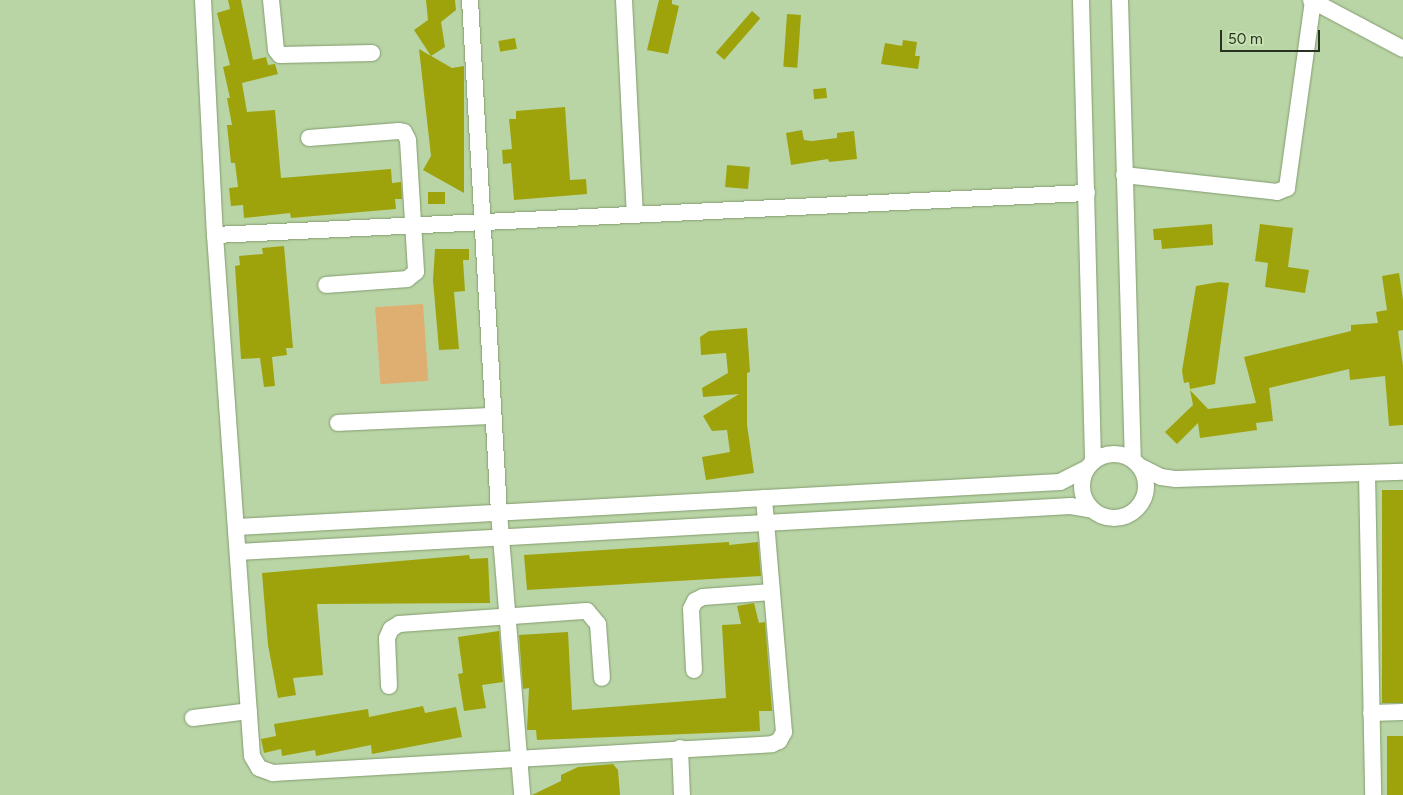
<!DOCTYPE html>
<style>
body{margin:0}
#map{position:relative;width:1403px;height:795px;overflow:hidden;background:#b9d5a6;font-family:Figtree,sans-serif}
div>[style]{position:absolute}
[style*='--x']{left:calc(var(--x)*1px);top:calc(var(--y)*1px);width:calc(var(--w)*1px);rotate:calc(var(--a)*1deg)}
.green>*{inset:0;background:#dfaf71;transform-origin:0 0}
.building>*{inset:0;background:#9ea30b;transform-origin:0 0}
.roads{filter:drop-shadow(0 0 1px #839c6f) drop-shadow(0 0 1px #839c6f)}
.minor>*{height:16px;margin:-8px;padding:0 8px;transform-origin:8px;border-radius:8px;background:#fff}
.minor>.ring{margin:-8px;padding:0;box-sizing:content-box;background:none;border:16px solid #fff;border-radius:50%}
span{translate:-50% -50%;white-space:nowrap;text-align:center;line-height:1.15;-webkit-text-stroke:4.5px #c6e2b2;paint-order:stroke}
.scale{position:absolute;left:1220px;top:30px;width:100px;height:22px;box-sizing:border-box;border:2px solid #283220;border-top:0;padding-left:6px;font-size:15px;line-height:18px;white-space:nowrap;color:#283220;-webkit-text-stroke:4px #c6e2b2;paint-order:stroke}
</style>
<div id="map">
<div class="green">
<i style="left:423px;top:304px;width:77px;height:48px;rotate:86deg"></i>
</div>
<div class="building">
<i style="clip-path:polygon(228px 0,241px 0,253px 60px,266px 57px,268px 65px,275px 64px,278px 74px,242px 83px,247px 112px,275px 110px,281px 178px,391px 169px,392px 183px,401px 182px,402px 199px,395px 199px,396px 209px,291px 218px,290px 213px,244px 218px,243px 205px,231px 206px,229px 188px,238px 187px,235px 163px,231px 163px,227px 125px,232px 125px,227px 98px,230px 98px,223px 67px,230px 65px,217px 13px,230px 9px)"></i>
<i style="clip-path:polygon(426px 0,455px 0,456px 10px,441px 22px,445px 47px,431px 56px,414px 30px,428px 20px)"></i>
<i style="clip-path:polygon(659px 0,672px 0,672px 4px,679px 6px,668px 54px,647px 50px)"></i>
<i style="left:752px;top:11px;width:11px;height:55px;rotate:41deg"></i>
<i style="left:787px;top:14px;width:14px;height:53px;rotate:4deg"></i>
<i style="left:515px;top:38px;width:11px;height:17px;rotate:80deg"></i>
<i style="clip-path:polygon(903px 40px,917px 42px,915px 56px,920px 56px,918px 69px,881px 64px,885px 43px,902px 46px)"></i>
<i style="clip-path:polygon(419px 49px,452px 68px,464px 66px,464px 193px,423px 170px,431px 156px)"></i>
<i style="left:826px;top:88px;width:10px;height:13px;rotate:84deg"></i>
<i style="clip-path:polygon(565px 107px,570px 180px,586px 179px,587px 194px,514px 200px,511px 163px,503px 164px,502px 150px,512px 149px,509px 119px,516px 119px,516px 111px)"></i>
<i style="clip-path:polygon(802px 130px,804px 140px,812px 141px,837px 138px,837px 133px,854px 131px,857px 159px,829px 162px,828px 159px,791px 165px,786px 133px)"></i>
<i style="left:727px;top:165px;width:23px;height:22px;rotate:5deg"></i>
<i style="left:428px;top:192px;width:17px;height:12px"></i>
<i style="clip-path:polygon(1212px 224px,1213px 245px,1162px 249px,1161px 240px,1154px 240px,1153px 229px)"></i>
<i style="clip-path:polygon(1260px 224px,1293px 228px,1288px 267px,1309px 270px,1305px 293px,1265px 287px,1268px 263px,1255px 261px)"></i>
<i style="clip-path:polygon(284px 246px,293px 348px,286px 348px,287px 355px,272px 357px,275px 386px,264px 387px,260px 358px,241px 359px,235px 266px,240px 265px,239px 256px,263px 254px,262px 248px)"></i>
<i style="clip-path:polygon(435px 249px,469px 249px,469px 260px,463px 260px,465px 291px,454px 292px,459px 349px,439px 350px,433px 280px)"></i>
<i style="clip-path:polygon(1399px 273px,1403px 300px,1403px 330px,1398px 331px,1403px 366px,1403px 425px,1389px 426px,1385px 376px,1350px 380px,1349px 369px,1269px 388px,1273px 421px,1256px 423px,1257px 430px,1200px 438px,1198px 423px,1177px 444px,1165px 432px,1193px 405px,1190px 390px,1208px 409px,1256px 403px,1244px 357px,1351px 331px,1351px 325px,1378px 323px,1376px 312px,1387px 310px,1382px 276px)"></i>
<i style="clip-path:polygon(1219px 282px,1229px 283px,1215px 384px,1190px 389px,1189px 382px,1184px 383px,1182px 371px,1196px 286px)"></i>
<i style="clip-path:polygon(747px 328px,750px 372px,747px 373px,747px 425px,754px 473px,706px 480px,702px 457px,730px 452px,727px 430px,712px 431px,703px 416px,739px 394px,703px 397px,702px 388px,728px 373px,726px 353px,701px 355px,700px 337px,709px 331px)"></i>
<i style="left:1382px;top:490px;width:21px;height:213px"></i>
<i style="clip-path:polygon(729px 542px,729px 545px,758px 542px,761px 576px,527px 590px,524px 555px)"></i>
<i style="clip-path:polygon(469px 555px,470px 559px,488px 558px,490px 603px,317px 604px,323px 675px,293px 678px,296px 695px,278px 698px,268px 645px,262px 573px)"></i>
<i style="clip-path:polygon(754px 603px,759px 623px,765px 622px,772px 711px,759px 711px,760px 731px,537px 740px,536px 730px,527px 730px,529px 688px,523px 689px,519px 635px,568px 632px,572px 710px,726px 698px,722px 625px,741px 624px,737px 606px)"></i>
<i style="clip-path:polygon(499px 631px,503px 682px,482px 685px,486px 708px,464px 711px,458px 674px,463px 673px,458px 637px)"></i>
<i style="clip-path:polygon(423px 706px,425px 713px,456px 707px,462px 737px,372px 754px,371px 745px,316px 756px,315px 750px,282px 756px,281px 749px,264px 753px,261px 739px,276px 736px,274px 724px,368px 709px,369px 717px)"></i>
<i style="left:1387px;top:736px;width:16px;height:59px"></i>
<i style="clip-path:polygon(613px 764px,618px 770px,620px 795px,532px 795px,561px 781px,561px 775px,578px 767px)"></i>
</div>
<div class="roads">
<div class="minor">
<i style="--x:203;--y:0;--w:235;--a:87.1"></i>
<i style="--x:215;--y:235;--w:522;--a:85.94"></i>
<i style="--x:252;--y:756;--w:14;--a:60"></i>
<i style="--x:259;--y:768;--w:15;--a:20"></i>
<i style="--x:273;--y:773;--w:500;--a:-3.3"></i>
<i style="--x:772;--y:744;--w:8;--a:-23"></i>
<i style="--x:779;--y:741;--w:10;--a:-61"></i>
<i style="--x:784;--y:732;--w:235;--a:-94.9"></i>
<i style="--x:271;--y:0;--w:50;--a:84.3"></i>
<i style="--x:276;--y:50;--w:6;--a:51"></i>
<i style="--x:280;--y:55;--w:92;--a:-1.2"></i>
<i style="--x:470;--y:0;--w:514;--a:86.76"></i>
<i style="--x:499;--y:513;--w:283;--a:85.3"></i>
<i style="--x:624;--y:0;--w:215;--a:87.1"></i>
<i style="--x:1081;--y:0;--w:461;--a:88.5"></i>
<i style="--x:1120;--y:0;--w:459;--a:88.4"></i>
<i style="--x:1311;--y:0;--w:104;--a:28"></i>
<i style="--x:309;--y:138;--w:90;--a:-4.4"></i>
<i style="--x:399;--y:131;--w:5;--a:11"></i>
<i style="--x:404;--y:132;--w:9;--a:63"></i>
<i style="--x:408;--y:140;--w:132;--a:86.5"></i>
<i style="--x:416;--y:272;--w:11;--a:142"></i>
<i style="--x:407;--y:279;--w:81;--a:175.8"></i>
<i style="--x:1124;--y:175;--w:154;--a:6.3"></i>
<i style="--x:1277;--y:192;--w:11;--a:-22"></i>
<i style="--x:1287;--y:188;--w:189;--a:-82.1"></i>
<i style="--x:215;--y:235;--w:873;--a:-2.76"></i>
<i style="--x:338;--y:423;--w:155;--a:-2.6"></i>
<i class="ring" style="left:1082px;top:454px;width:48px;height:48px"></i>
<i style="--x:1141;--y:467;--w:22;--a:27"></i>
<i style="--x:1161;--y:477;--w:15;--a:8"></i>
<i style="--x:1176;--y:479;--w:227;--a:-1.8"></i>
<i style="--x:1367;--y:473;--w:322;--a:88.9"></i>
<i style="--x:237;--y:527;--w:824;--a:-3.13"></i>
<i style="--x:1060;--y:482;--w:29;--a:-27"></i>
<i style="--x:238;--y:552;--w:834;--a:-3.16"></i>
<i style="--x:1071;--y:506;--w:22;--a:10"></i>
<i style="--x:694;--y:670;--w:61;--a:-92.8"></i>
<i style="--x:691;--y:609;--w:9;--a:-63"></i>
<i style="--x:695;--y:601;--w:9;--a:-27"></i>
<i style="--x:703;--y:597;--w:69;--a:-4.1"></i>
<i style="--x:389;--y:686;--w:48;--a:-92.4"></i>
<i style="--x:387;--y:638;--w:10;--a:-66"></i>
<i style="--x:391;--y:629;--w:9;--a:-32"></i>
<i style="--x:399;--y:624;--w:188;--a:-4"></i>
<i style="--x:587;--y:611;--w:17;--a:50"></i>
<i style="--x:598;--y:624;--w:54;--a:85.8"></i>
<i style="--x:1371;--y:713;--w:32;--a:-2"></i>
<i style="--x:193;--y:718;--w:56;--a:-7.1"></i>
<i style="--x:680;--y:748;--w:47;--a:87.6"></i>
</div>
</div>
<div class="scale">50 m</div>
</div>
